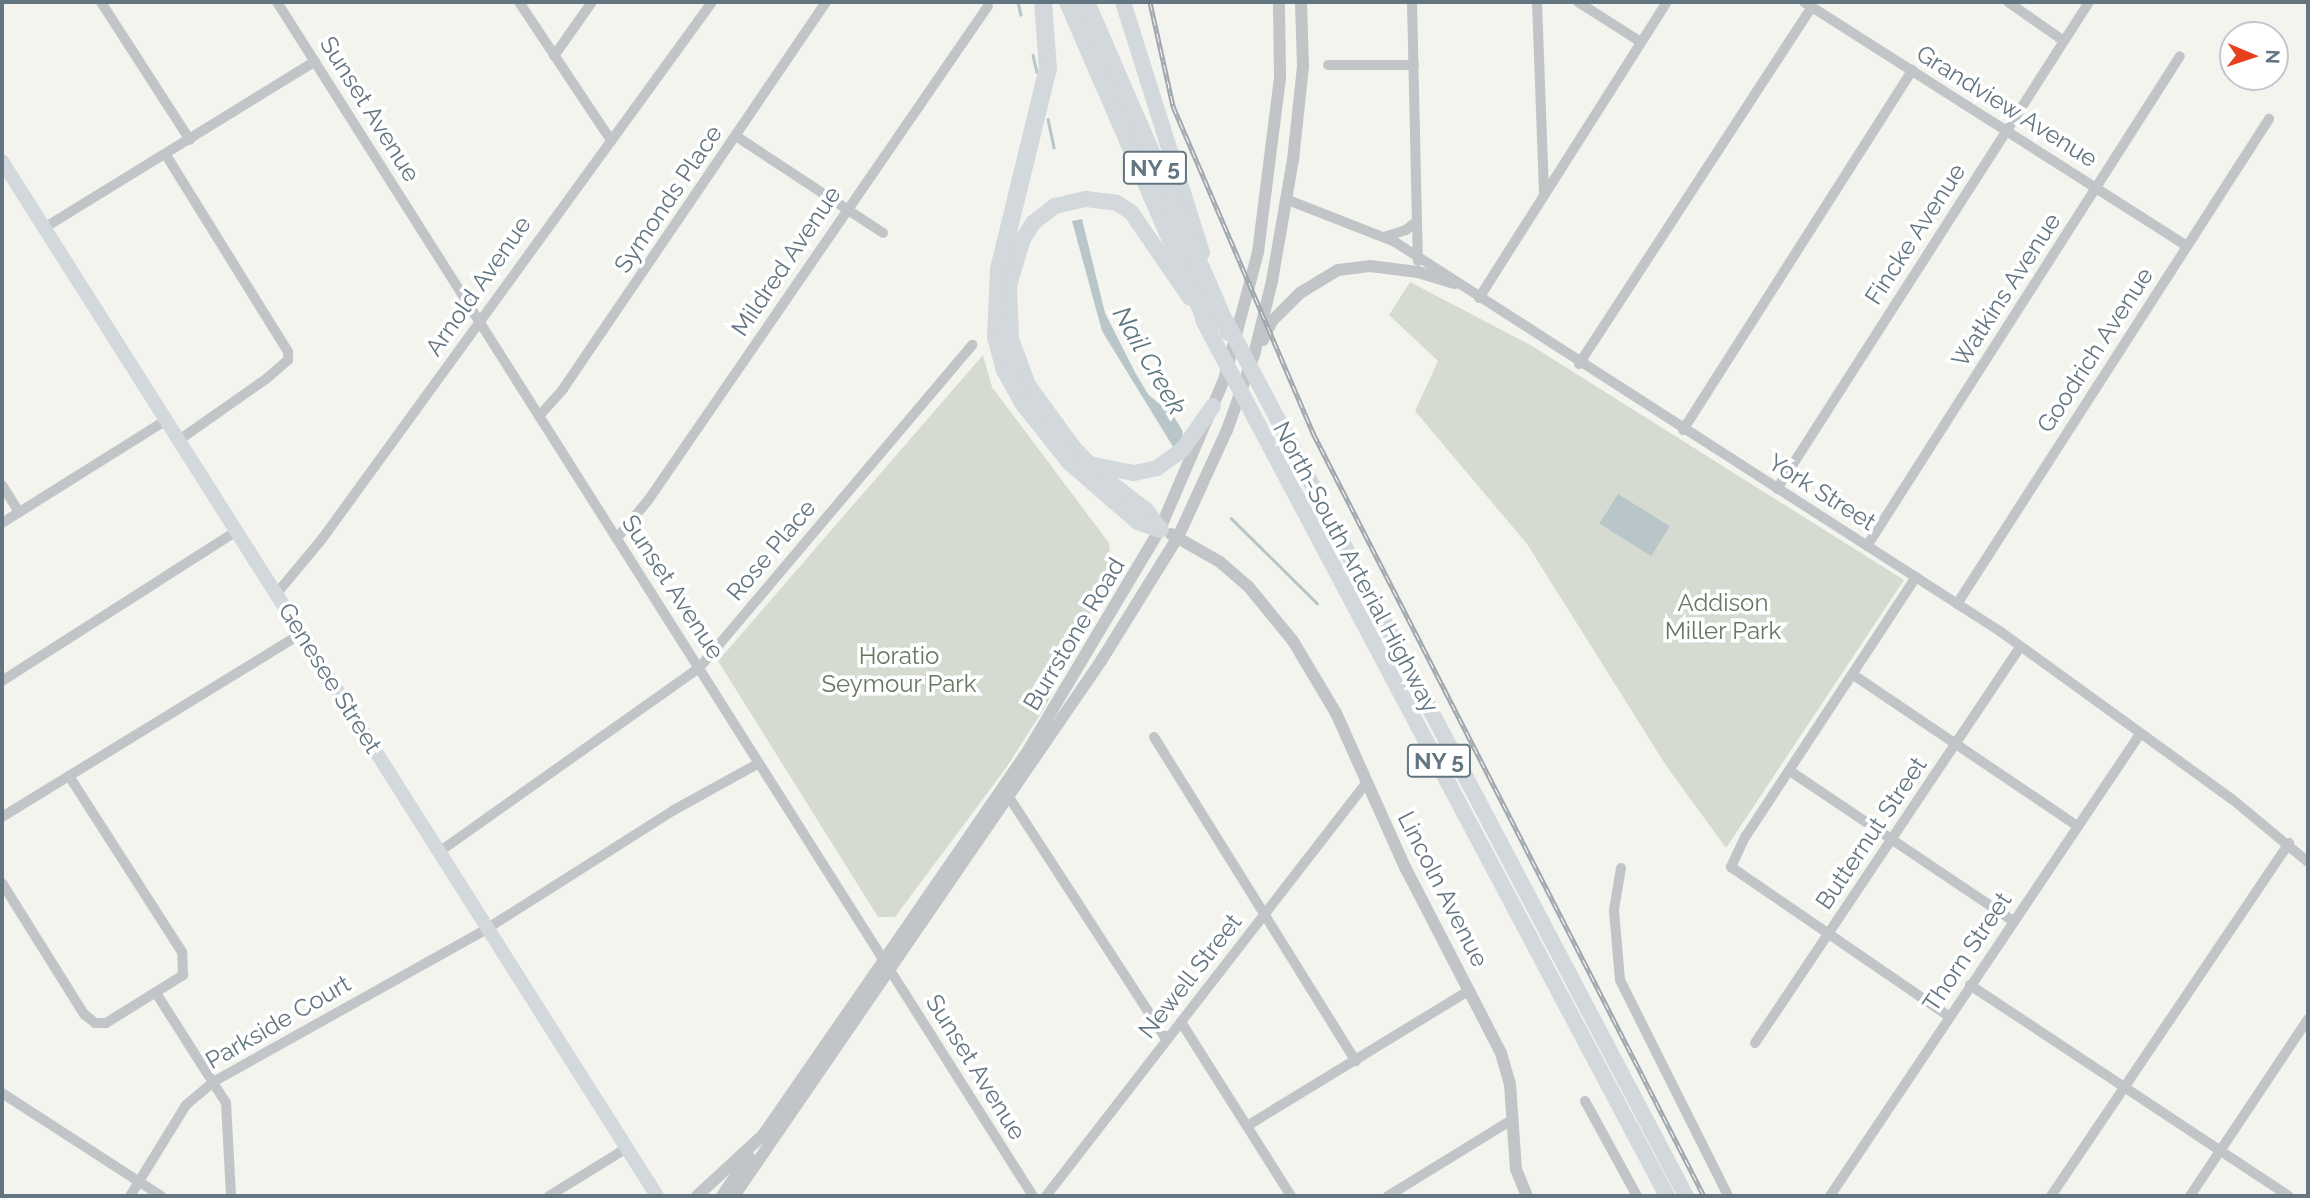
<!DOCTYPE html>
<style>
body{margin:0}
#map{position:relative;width:2310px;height:1198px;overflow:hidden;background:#f4f4ef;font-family:Raleway,sans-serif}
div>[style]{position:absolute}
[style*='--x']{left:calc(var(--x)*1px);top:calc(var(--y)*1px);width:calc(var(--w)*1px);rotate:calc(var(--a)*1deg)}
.green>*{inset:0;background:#d5dbd0}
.water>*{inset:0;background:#b8c6c9;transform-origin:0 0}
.stream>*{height:2.5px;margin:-1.25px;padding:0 1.25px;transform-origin:1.25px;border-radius:1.25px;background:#b8c6c9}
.minor>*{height:10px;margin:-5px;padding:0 5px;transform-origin:5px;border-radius:5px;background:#c1c5c8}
.tertiary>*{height:12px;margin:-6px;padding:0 6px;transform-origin:6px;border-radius:6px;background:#c1c5c8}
.secondary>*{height:14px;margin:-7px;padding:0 7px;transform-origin:7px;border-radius:7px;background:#d3d8dc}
.trunk>*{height:16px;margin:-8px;padding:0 8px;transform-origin:8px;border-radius:8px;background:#d3d8dc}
.motorway>*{height:18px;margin:-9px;padding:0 9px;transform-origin:9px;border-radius:9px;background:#d3d8dc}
.rail>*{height:5px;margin-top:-2.5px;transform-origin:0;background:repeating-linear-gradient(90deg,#fff 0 8px,#a1a8ad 0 16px);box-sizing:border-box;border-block:2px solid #a1a8ad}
span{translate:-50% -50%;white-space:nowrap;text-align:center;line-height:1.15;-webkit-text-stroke:7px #fff;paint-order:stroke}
.shield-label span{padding:2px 5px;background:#fff;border:2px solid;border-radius:5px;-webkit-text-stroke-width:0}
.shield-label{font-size:23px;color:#627581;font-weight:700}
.street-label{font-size:24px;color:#627581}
.park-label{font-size:24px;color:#677861}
.water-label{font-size:26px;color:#5d787f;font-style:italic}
.frame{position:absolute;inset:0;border:4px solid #627581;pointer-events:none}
.north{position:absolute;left:2219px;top:21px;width:70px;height:70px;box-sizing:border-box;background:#fff;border:2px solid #c0c8cd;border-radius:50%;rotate:92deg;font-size:19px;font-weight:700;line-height:28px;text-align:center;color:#627581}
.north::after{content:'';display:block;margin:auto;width:24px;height:32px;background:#e6401d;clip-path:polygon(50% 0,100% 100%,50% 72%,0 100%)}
</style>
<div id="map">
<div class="green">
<i style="clip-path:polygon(1410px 282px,1532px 346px,1904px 580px,1726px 848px,1667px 767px,1527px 544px,1415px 411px,1438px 361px,1389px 315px)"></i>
<i style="clip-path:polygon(983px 355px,992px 387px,1109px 543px,1112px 570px,1045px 707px,1006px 768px,895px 917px,878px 917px,718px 661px)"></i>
</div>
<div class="water">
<i style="clip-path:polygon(1082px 219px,1105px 313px,1145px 392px,1173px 415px,1182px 430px,1184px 440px,1175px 450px,1102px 331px,1072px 221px)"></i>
<i style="left:1618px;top:494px;width:61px;height:35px;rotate:32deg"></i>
</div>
<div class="stream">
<i style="--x:1018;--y:2;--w:13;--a:77"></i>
<i style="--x:1033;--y:55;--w:17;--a:77"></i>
<i style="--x:1048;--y:119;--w:29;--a:78"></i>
<i style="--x:1135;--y:375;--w:26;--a:59"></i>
<i style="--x:1231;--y:518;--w:121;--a:44.7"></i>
</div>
<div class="minor">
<i style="--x:101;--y:2;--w:164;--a:57.2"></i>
<i style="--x:277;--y:2;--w:1413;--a:57.66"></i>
<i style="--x:519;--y:2;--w:164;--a:56.4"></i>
<i style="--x:1412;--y:2;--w:259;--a:88.7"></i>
<i style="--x:1537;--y:2;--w:193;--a:87.9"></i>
<i style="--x:1578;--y:2;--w:75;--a:32.4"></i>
<i style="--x:1804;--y:2;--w:454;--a:32.5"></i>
<i style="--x:2008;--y:2;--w:68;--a:34.9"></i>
<i style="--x:554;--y:56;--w:66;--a:-54.9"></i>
<i style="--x:1328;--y:65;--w:86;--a:0"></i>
<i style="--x:736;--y:136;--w:176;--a:33.4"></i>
<i style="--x:166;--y:155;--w:232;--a:58.2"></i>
<i style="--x:288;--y:352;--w:8;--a:90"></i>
<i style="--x:288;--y:360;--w:29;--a:139"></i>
<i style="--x:266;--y:379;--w:106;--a:145"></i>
<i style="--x:1288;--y:200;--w:115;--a:21.4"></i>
<i style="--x:1395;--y:242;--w:721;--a:32.76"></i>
<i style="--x:2001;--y:632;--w:285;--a:35.9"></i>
<i style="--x:2232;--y:799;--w:99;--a:39.7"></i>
<i style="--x:44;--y:228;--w:318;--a:-31.6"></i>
<i style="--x:1384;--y:237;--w:23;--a:-18"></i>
<i style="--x:1406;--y:230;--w:14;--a:-39"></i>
<i style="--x:1479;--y:298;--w:351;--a:-57.6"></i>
<i style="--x:1579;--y:364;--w:426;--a:-56.9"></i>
<i style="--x:539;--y:416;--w:36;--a:-48"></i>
<i style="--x:563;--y:389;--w:468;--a:-55.8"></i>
<i style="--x:1683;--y:430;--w:427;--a:-57.5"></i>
<i style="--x:2;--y:485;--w:32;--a:58"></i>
<i style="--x:1777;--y:489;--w:578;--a:-57.35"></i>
<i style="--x:2;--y:523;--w:194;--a:-32.1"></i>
<i style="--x:617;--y:538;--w:50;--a:-50.6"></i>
<i style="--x:649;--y:499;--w:598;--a:-55.49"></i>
<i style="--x:1867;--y:546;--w:581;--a:-57.43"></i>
<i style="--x:1916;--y:577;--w:311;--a:123.3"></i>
<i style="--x:1745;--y:837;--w:33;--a:115"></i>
<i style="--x:1731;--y:867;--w:264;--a:34.4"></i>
<i style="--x:277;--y:593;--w:70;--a:-50.2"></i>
<i style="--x:322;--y:539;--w:664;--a:-54.01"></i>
<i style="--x:1957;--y:604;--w:577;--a:-57.25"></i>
<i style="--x:1855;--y:676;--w:268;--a:34"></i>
<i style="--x:2;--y:681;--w:279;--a:-32.6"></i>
<i style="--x:1154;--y:737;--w:382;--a:58.1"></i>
<i style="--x:1790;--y:771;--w:269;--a:33.9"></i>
<i style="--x:1005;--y:791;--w:297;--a:57"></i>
<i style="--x:2;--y:817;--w:352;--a:-31.5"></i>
<i style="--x:439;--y:852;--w:320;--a:-35.3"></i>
<i style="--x:700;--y:667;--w:422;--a:-49.8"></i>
<i style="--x:1621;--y:868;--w:43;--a:99.5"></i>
<i style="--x:1614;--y:910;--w:70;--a:85.1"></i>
<i style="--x:1620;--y:980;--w:241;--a:63.4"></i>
<i style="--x:2;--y:883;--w:155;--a:58"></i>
<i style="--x:84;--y:1014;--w:14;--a:39"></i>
<i style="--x:95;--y:1023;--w:11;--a:0"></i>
<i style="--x:106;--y:1023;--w:91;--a:-31.9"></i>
<i style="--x:183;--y:975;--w:23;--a:-92"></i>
<i style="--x:182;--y:952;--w:209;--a:-122.7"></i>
<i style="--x:1970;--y:985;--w:382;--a:33.5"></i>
<i style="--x:156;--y:993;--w:130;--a:57.5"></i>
<i style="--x:226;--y:1103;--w:93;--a:86.9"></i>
<i style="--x:1181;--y:1022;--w:206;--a:57.7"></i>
<i style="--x:1755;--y:1043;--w:476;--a:-56.2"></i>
<i style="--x:2;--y:1093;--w:189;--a:32.9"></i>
<i style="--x:1585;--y:1101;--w:108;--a:61.3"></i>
<i style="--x:1247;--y:1126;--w:261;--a:-31.4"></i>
<i style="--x:130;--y:1196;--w:107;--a:-58.4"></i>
<i style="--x:186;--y:1105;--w:35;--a:-40"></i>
<i style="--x:213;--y:1082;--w:315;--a:-29.2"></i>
<i style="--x:488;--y:928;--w:220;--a:-32.4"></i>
<i style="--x:674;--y:810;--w:97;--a:-28.9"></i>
<i style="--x:549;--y:1196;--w:92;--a:-31.6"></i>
<i style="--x:1046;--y:1196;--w:524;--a:-52.21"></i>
<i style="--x:1388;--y:1196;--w:147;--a:-31.6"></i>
<i style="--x:1830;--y:1196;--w:556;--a:-56.14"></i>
<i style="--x:2051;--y:1196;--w:426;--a:-56"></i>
<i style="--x:2190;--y:1196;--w:213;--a:-56.3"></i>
</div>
<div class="tertiary">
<i style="--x:1263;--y:340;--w:21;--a:-65"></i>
<i style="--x:1272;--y:321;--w:40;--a:-45"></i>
<i style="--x:1300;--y:293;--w:44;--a:-31.2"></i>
<i style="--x:1338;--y:270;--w:32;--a:-7"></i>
<i style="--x:1370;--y:266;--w:48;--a:7.1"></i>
<i style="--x:1418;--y:272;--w:38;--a:17"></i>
<i style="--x:1171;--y:534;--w:56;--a:29.7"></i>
<i style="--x:1220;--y:562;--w:37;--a:41"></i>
<i style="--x:1248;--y:586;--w:71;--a:50.7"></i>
<i style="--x:1293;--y:641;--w:84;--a:59.2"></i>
<i style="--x:1336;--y:713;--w:169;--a:65.9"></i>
<i style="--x:1405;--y:867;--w:209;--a:62.7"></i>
<i style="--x:1501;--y:1053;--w:32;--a:74"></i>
<i style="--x:1510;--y:1084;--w:85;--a:86"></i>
<i style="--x:1516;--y:1169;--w:29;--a:68"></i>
<i style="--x:697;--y:1196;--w:90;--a:-42.7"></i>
<i style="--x:763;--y:1135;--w:198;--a:-55.3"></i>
<i style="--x:876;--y:972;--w:270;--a:-55.5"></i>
<i style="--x:1029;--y:749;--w:256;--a:-59.2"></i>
<i style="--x:1160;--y:529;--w:162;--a:-66.8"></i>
<i style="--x:1224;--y:380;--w:132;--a:-75.1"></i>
<i style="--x:1258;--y:252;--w:176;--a:-82.8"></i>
<i style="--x:1280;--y:77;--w:75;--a:-90.8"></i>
<i style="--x:722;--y:1196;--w:48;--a:-56"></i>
<i style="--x:734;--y:1196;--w:649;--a:-55.55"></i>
<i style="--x:1101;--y:661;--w:146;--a:-58.2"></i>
<i style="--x:1178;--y:537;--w:118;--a:-65.4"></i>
<i style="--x:1227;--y:430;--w:80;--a:-70.2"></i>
<i style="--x:1254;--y:355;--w:76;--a:-76.3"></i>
<i style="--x:1272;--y:281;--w:123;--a:-80.2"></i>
<i style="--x:1293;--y:160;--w:94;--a:-83.9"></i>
<i style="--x:1303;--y:67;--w:65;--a:-91.8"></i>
</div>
<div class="secondary">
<i style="--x:2;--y:161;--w:1225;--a:57.67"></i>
</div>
<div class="trunk">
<i style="--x:1123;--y:2;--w:263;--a:72.5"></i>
<i style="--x:1203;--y:320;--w:991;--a:62.09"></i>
<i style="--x:1226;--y:321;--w:989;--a:62.27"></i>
<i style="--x:1094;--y:465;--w:41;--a:11.3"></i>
<i style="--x:1134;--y:473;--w:24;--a:-12"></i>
<i style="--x:1157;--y:468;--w:32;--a:-36"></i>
<i style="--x:1183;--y:449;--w:52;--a:-55.1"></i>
<i style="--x:1160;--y:529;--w:24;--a:-126"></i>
<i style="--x:1146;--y:510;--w:61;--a:-142.4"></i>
<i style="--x:1098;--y:473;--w:36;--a:-134"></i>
<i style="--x:1073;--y:447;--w:77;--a:-126"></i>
<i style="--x:1028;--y:385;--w:49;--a:-110.3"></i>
<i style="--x:1011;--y:339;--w:54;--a:-92.1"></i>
<i style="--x:1009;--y:285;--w:48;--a:-73.1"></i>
<i style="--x:1023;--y:239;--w:19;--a:-58"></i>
<i style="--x:1033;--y:223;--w:28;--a:-38"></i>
<i style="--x:1055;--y:206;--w:32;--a:-13"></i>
<i style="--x:1086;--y:199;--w:31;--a:7"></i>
<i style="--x:1117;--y:203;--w:17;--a:33"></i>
<i style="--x:1131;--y:212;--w:104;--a:55.5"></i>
</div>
<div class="motorway">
<i style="--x:1043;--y:2;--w:66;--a:85.7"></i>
<i style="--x:1048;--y:68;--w:207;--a:103.7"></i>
<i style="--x:999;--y:269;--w:68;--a:92.5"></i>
<i style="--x:996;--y:337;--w:34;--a:75"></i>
<i style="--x:1005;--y:370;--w:39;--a:61"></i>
<i style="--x:1024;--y:404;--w:74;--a:51.6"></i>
<i style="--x:1070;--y:462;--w:90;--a:40.9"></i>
<i style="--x:1138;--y:521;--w:23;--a:20"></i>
<i style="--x:1068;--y:2;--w:355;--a:66.6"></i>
<i style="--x:1086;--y:2;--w:360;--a:66.6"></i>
</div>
<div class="rail">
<i style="--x:1150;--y:2;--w:107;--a:77.5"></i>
<i style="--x:1173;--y:106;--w:356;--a:66.8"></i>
<i style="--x:1313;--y:433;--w:857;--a:62.87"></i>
</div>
<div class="shield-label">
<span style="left:1155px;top:168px">NY 5</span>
<span style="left:1439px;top:761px">NY 5</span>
</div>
<div class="street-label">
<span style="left:2007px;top:106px;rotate:32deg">Grandview Avenue</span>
<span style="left:370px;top:109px;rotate:58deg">Sunset Avenue</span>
<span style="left:668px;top:199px;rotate:-56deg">Symonds Place</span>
<span style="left:1915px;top:234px;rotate:-57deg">Fincke Avenue</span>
<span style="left:786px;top:261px;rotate:-56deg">Mildred Avenue</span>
<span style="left:478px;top:286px;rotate:-55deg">Arnold Avenue</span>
<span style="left:2006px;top:290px;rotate:-57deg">Watkins Avenue</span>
<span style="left:2095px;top:350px;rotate:-57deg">Goodrich Avenue</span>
<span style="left:1822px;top:492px;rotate:32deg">York Street</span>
<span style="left:771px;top:550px;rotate:-50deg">Rose Place</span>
<span style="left:1356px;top:567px;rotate:62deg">North-South Arterial Highway</span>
<span style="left:673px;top:587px;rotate:57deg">Sunset Avenue</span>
<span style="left:1074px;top:634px;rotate:-59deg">Burrstone Road</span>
<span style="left:330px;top:678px;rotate:58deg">Genesee Street</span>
<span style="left:1871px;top:833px;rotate:-56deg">Butternut Street</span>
<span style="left:1443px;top:889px;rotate:63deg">Lincoln Avenue</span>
<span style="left:1967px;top:952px;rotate:-56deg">Thorn Street</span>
<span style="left:1190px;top:976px;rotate:-52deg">Newell Street</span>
<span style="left:278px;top:1022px;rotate:-30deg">Parkside Court</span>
<span style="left:976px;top:1067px;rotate:58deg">Sunset Avenue</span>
</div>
<div class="park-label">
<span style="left:1723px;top:617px">Addison<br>Miller Park</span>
<span style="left:899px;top:670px">Horatio<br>Seymour Park</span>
</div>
<div class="water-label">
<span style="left:1149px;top:361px;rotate:60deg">Nail Creek</span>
</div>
<div class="frame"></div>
<div class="north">N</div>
</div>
